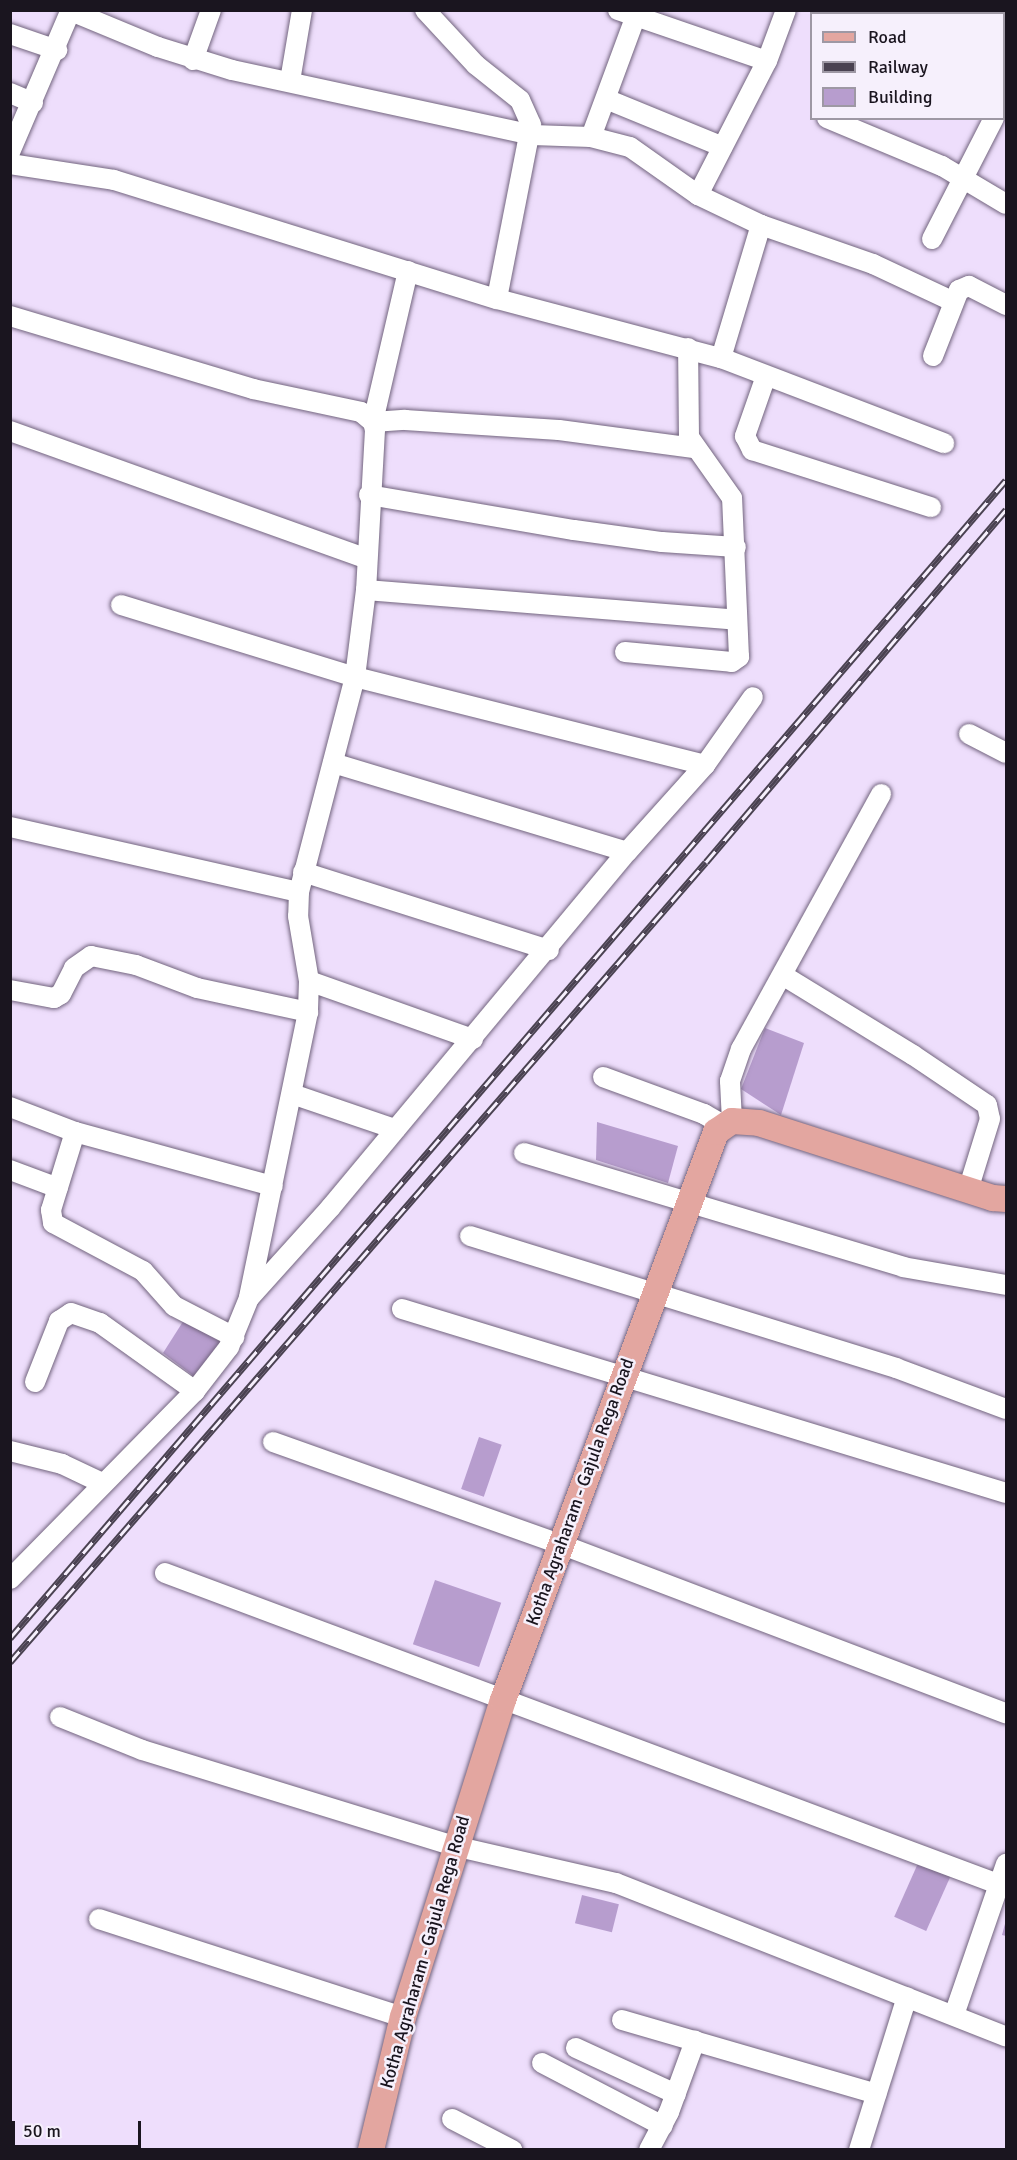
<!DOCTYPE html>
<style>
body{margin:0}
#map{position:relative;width:1017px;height:2160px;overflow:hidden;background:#eedefc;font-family:Signika,sans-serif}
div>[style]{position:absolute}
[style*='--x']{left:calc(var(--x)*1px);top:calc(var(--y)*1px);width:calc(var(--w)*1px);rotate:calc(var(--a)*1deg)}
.building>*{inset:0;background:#b79dce;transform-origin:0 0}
.roads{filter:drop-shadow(0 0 2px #72647e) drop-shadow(0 0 2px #72647e)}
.minor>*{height:20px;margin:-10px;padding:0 10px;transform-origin:10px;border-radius:10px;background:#fff}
.major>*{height:26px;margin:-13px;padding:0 13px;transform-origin:13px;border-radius:13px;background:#e3a6a0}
.rail>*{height:7px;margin-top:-3.5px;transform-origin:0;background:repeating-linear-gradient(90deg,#f6f0fc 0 14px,#4a4251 0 28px);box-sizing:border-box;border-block:2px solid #4a4251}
span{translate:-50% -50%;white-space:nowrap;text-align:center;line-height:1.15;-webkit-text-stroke:5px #f6f0fc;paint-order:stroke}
.street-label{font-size:18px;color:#1a151f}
.frame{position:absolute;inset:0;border:12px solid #1a151f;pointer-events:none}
.legend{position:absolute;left:810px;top:12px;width:195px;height:108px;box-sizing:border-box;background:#f6f0fc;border:2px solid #9e98a4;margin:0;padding:8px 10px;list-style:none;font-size:18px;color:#1a151f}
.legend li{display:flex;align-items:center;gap:12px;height:30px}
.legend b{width:30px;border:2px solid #9e98a4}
.scale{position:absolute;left:12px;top:2121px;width:129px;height:27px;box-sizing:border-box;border:3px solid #1a151f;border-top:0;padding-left:8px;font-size:18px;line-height:21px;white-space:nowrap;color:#1a151f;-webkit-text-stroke:4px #f6f0fc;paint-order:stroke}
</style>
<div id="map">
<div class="building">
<i style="clip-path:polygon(765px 1028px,804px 1043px,781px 1115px,741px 1089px)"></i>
<i style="clip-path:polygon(597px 1122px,678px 1146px,668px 1183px,596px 1160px)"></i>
<i style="clip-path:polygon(184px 1320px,222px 1343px,195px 1377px,163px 1353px)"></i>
<i style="left:479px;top:1437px;width:24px;height:55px;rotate:19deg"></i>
<i style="left:435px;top:1580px;width:70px;height:68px;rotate:19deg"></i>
<i style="left:919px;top:1861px;width:35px;height:61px;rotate:24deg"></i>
<i style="left:582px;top:1895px;width:38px;height:29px;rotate:14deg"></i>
<i style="clip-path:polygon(1006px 1920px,1006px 1936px,1002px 1935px)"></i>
</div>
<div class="roads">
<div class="minor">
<i style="--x:425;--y:10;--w:75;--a:47.2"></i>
<i style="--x:476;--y:65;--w:56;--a:38.5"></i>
<i style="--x:520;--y:100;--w:27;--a:66"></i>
<i style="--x:531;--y:125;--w:177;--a:101.1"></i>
<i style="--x:618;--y:10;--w:157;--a:18.9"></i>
<i style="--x:71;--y:11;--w:94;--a:22.5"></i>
<i style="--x:158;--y:47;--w:77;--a:17.3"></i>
<i style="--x:232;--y:70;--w:307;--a:12.2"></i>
<i style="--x:532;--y:135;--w:59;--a:1.9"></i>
<i style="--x:591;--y:137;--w:40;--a:14.4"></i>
<i style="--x:630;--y:147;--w:83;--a:35.2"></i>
<i style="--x:698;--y:195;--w:70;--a:25.5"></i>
<i style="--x:761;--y:225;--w:119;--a:19.2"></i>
<i style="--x:873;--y:264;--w:89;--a:25.1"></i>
<i style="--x:852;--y:14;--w:4;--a:-76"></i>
<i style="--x:10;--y:34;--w:50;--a:18.8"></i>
<i style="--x:193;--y:60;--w:53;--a:-70.2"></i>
<i style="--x:290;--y:81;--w:72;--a:-80.4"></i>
<i style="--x:10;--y:93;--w:25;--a:23"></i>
<i style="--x:606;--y:99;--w:126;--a:22.3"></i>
<i style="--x:1004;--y:107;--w:2;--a:27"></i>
<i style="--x:827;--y:118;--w:125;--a:22.7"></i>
<i style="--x:942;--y:166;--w:74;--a:30.7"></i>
<i style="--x:591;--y:137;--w:135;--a:-69.7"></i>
<i style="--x:10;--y:152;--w:155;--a:-66.8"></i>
<i style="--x:10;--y:164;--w:105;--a:8.7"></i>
<i style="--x:114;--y:180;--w:401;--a:17.3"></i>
<i style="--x:497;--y:299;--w:232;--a:14.8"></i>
<i style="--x:721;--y:358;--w:239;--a:20.9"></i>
<i style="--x:698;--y:195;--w:151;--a:-62.8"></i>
<i style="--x:767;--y:61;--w:54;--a:-69.6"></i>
<i style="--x:932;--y:239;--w:136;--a:-62.9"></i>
<i style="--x:408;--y:271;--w:155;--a:103.1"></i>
<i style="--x:373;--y:422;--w:32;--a:-4"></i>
<i style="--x:405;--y:420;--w:154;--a:3.7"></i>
<i style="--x:559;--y:430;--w:136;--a:7.6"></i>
<i style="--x:10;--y:316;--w:254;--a:16.7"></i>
<i style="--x:253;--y:389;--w:110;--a:12"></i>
<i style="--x:361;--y:412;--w:16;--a:40"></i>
<i style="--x:373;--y:422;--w:8;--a:76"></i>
<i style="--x:375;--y:430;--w:160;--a:93.2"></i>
<i style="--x:366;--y:590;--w:88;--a:97.2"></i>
<i style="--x:355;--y:677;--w:222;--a:104.6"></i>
<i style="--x:299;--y:892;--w:24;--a:92"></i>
<i style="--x:298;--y:916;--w:66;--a:80.4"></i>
<i style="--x:309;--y:981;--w:31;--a:92"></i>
<i style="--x:308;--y:1012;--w:292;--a:101.7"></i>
<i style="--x:249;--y:1298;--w:53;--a:112.2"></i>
<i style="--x:229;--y:1347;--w:56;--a:127.7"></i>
<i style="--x:195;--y:1391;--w:264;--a:134.5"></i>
<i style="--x:933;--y:356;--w:71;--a:-68.5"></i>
<i style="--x:959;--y:290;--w:11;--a:-22"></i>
<i style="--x:969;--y:286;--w:42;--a:27.2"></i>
<i style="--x:721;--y:358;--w:139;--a:-73.3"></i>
<i style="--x:766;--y:376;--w:64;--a:109.3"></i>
<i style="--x:745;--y:436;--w:16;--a:63"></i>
<i style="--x:752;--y:450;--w:188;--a:17.7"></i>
<i style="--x:10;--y:431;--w:379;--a:19.7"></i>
<i style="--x:369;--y:495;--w:208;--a:9.7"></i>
<i style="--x:574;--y:530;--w:89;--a:7.8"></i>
<i style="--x:662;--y:542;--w:74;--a:3.9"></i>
<i style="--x:366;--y:590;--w:372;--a:4.6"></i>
<i style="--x:121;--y:605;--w:245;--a:17.1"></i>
<i style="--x:355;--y:677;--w:361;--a:14.1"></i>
<i style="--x:625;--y:652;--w:107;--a:5.3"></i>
<i style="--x:732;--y:662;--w:9;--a:-36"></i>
<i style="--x:739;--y:657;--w:159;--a:-92.5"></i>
<i style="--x:732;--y:498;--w:75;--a:-125.2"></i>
<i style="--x:689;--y:437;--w:89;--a:-90.6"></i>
<i style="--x:969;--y:734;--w:42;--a:27.2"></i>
<i style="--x:333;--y:763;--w:307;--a:16.8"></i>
<i style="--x:10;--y:827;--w:296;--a:12.7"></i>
<i style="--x:303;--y:872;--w:258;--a:17.6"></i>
<i style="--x:784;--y:976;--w:151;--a:31.5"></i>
<i style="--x:913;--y:1055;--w:89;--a:34"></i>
<i style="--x:987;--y:1105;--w:14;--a:78"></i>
<i style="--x:990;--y:1119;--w:74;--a:107.2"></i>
<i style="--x:309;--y:981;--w:174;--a:19.5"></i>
<i style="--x:10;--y:990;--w:45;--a:10.3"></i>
<i style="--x:54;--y:998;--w:8;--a:-30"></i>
<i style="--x:61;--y:994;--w:29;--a:-63"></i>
<i style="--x:74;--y:968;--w:21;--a:-35"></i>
<i style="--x:91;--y:956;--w:46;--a:11.3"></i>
<i style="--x:136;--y:965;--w:65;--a:20.7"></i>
<i style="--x:197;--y:988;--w:114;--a:12.2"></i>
<i style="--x:603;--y:1077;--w:108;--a:20.1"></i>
<i style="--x:704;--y:1114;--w:22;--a:30"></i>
<i style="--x:292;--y:1094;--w:109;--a:18.8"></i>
<i style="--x:10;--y:1107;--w:70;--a:21"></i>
<i style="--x:75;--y:1132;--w:205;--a:15.3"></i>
<i style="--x:732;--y:1121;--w:40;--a:-92.9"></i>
<i style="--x:730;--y:1081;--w:34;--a:-71"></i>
<i style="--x:741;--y:1049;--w:291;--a:-61.2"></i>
<i style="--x:75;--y:1132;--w:82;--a:107.1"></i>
<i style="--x:51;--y:1210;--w:13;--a:81"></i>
<i style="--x:53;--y:1223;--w:102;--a:28.1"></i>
<i style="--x:143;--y:1271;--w:47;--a:48.5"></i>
<i style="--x:174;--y:1306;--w:68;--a:27.3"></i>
<i style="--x:524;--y:1153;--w:396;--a:16.7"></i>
<i style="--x:903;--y:1267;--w:105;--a:9.9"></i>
<i style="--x:10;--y:1170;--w:51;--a:20.6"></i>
<i style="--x:470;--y:1236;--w:446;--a:17.2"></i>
<i style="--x:896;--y:1368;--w:117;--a:20.4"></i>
<i style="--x:250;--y:1297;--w:121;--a:-48"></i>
<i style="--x:331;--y:1207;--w:462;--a:-50.2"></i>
<i style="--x:627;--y:852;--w:117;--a:-48.1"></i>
<i style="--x:705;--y:765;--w:83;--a:-54.8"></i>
<i style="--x:402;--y:1309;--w:631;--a:16.94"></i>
<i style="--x:35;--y:1382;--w:66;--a:-68.5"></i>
<i style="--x:59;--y:1321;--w:14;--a:-34"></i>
<i style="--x:71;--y:1313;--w:31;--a:19"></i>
<i style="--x:100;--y:1323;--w:117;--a:35.6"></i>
<i style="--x:273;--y:1442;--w:305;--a:19.6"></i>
<i style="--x:560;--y:1544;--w:477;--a:20.8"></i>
<i style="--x:10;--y:1451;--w:54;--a:14"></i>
<i style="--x:62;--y:1464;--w:44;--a:25.4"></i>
<i style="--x:165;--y:1573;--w:898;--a:20.47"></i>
<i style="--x:60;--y:1717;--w:88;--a:21.9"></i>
<i style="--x:142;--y:1750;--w:326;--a:17.1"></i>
<i style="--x:454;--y:1846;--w:166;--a:12.9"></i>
<i style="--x:616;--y:1883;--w:419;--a:21.5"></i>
<i style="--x:99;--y:1919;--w:319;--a:17.9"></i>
<i style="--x:954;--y:2015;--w:160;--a:-71"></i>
<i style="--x:622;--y:2020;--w:265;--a:16.2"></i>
<i style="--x:576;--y:2048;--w:110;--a:24.7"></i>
<i style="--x:542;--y:2063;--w:136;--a:27.5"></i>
<i style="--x:452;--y:2119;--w:68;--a:27.3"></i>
<i style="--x:649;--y:2150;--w:43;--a:-62.2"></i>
<i style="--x:669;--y:2112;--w:76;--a:-69.9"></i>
<i style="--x:859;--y:2150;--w:160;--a:-72.6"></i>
</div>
<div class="major">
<i style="--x:875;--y:10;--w:11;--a:22"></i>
<i style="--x:1004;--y:21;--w:2;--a:0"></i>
<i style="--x:371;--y:2150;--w:137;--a:-76.5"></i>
<i style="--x:403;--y:2017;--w:332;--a:-72.5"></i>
<i style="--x:503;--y:1700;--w:607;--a:-69.44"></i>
<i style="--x:716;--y:1132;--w:19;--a:-35"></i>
<i style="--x:732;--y:1121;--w:27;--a:4"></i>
<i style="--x:759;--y:1123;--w:246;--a:17.8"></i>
<i style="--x:993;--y:1198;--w:13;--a:4"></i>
</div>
</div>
<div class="rail">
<i style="--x:10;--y:1638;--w:1527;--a:-49.3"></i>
<i style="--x:10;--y:1662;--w:1060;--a:-48.98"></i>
<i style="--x:706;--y:862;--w:463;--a:-49.6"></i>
</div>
<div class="street-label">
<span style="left:580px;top:1492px;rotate:-70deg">Kotha Agraharam - Gajula Rega Road</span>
<span style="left:425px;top:1952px;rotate:-74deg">Kotha Agraharam - Gajula Rega Road</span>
</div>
<div class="frame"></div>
<ul class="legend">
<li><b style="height:8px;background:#e3a6a0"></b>Road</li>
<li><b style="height:8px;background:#4a4251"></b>Railway</li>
<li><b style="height:16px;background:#b79dce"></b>Building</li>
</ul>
<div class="scale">50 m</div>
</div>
